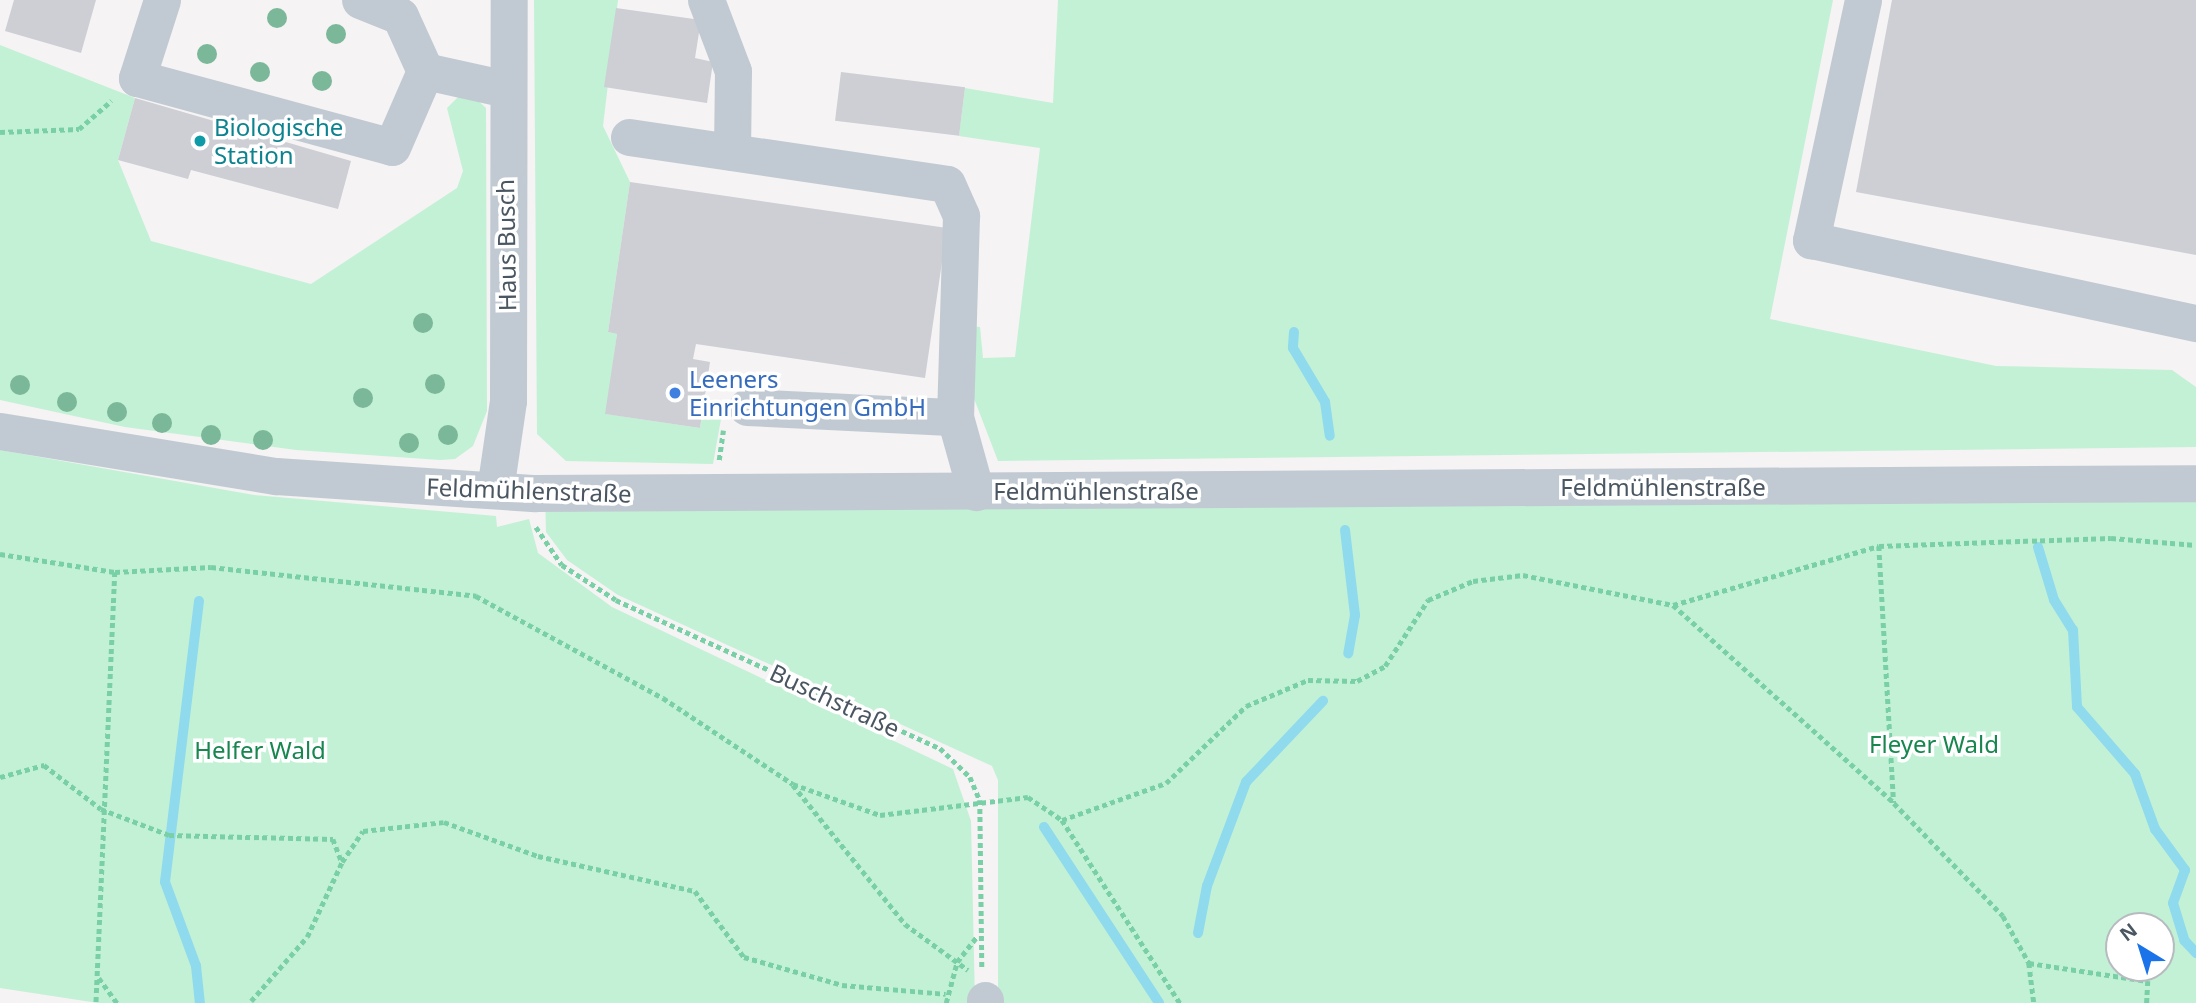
<!DOCTYPE html>
<meta charset="utf-8">
<style>
body{margin:0}
#map{position:relative;width:2196px;height:1003px;overflow:hidden;background:#f5f3f3;font-family:"Noto Sans",sans-serif}
div>[style]{position:absolute}
[style*='--x']{left:calc(var(--x)*1px);top:calc(var(--y)*1px);width:calc(var(--w)*1px);rotate:calc(var(--a)*1deg)}
.green>*{inset:0;background:#c3f1d5}
.stream>*{height:10px;margin:-5px;padding:0 5px;transform-origin:5px;border-radius:5px;background:#90daee}
.building>*{inset:0;background:#cdcfd5;transform-origin:0 0}
.path>*{height:4.5px;margin-top:-2.25px;transform-origin:0;background:repeating-linear-gradient(90deg,#7ad0a6 0 5px,transparent 0 8.5px)}
.minor>*{height:37px;margin:-18.5px;padding:0 18.5px;transform-origin:18.5px;border-radius:18.5px;background:#c1cad2}
.trees>*{width:20px;height:20px;margin:-10px;border-radius:50%;background:#7bb799}
.dots>*{width:19px;height:19px;translate:-50% -50%;box-sizing:border-box;border:4px solid #fff;border-radius:50%}
span{translate:-50% -50%;white-space:nowrap;text-align:center;line-height:1.15;-webkit-text-stroke:7px #fff;paint-order:stroke}
.culture-label{font-size:24px;color:#0d838f}
.left{translate:0 -50%;text-align:left}
.street-label{font-size:24px;color:#4a5661}
.shop-label{font-size:24px;color:#366cbe}
.park-label{font-size:24px;color:#17864f}
.north{position:absolute;left:2105px;top:912px;width:70px;height:70px;box-sizing:border-box;background:#fff;border:2px solid #b7bbc0;border-radius:50%;rotate:322deg;font-size:19px;font-weight:700;line-height:28px;text-align:center;color:#4a5661}
.north::after{content:'';display:block;margin:auto;width:24px;height:32px;background:#1a73e8;clip-path:polygon(50% 0,100% 100%,50% 72%,0 100%)}
</style>
<div id="map">
<div class="green">
<i style="clip-path:polygon(534px 0,618px 0,603px 126px,630px 182px,608px 332px,617px 334px,606px 414px,700px 428px,705px 398px,724px 402px,713px 464px,566px 461px,537px 434px)"></i>
<i style="clip-path:polygon(1058px 0,1833px 0,1770px 319px,1996px 366px,2172px 370px,2196px 387px,2196px 447px,998px 461px,970px 388px,965px 326px,980px 327px,983px 358px,1015px 357px,1040px 148px,959px 136px,965px 88px,1053px 103px)"></i>
<i style="clip-path:polygon(0 45px,135px 98px,118px 160px,151px 241px,311px 284px,457px 188px,463px 171px,447px 108px,460px 95px,473px 96px,486px 108px,487px 411px,473px 446px,455px 459px,440px 460px,296px 450px,125px 427px,0 400px)"></i>
<i style="clip-path:polygon(0 450px,254px 495px,496px 516px,497px 527px,529px 519px,538px 553px,612px 607px,953px 769px,971px 821px,975px 1003px,98px 1003px,0 988px)"></i>
<i style="clip-path:polygon(evenodd,2196px 483px,2196px 1003px,998px 1003px,998px 780px,992px 766px,618px 595px,567px 560px,546px 532px,545px 493px,2196px 483px,2119px 926px,2161px 926px,2161px 968px,2119px 968px,2119px 926px)"></i>
</div>
<div class="stream">
<i style="--x:1294;--y:332;--w:16;--a:94"></i>
<i style="--x:1293;--y:348;--w:63;--a:59.3"></i>
<i style="--x:1325;--y:402;--w:34;--a:82"></i>
<i style="--x:1345;--y:530;--w:86;--a:83.3"></i>
<i style="--x:1355;--y:615;--w:39;--a:100"></i>
<i style="--x:2038;--y:547;--w:55;--a:73.2"></i>
<i style="--x:2054;--y:600;--w:36;--a:58"></i>
<i style="--x:2073;--y:630;--w:77;--a:87"></i>
<i style="--x:2077;--y:707;--w:89;--a:49.1"></i>
<i style="--x:2135;--y:774;--w:59;--a:70"></i>
<i style="--x:2155;--y:829;--w:51;--a:53.8"></i>
<i style="--x:2185;--y:870;--w:35;--a:110"></i>
<i style="--x:2173;--y:903;--w:39;--a:73"></i>
<i style="--x:2184;--y:940;--w:18;--a:47"></i>
<i style="--x:199;--y:601;--w:283;--a:96.9"></i>
<i style="--x:165;--y:882;--w:90;--a:69.7"></i>
<i style="--x:196;--y:966;--w:37;--a:84"></i>
<i style="--x:1044;--y:827;--w:210;--a:56.8"></i>
<i style="--x:1198;--y:933;--w:48;--a:-79.2"></i>
<i style="--x:1207;--y:886;--w:111;--a:-69.4"></i>
<i style="--x:1246;--y:782;--w:112;--a:-46.5"></i>
</div>
<div class="building">
<i style="clip-path:polygon(14px 0,96px 0,81px 53px,5px 31px)"></i>
<i style="clip-path:polygon(1892px 0,2196px 0,2196px 255px,1856px 192px)"></i>
<i style="clip-path:polygon(616px 8px,701px 20px,695px 58px,713px 62px,707px 103px,604px 87px)"></i>
<i style="left:841px;top:72px;width:125px;height:49px;rotate:7deg"></i>
<i style="clip-path:polygon(135px 98px,351px 161px,338px 209px,191px 170px,188px 179px,118px 160px)"></i>
<i style="clip-path:polygon(630px 182px,947px 228px,925px 378px,696px 344px,693px 359px,710px 362px,700px 428px,605px 414px,617px 334px,608px 332px)"></i>
</div>
<div class="path">
<i style="--x:0;--y:132;--w:79;--a:-2.2"></i>
<i style="--x:79;--y:129;--w:43;--a:-41.2"></i>
<i style="--x:719;--y:460;--w:30;--a:-82"></i>
<i style="--x:536;--y:527;--w:46;--a:55.6"></i>
<i style="--x:562;--y:565;--w:64;--a:32.9"></i>
<i style="--x:616;--y:600;--w:356;--a:24.6"></i>
<i style="--x:940;--y:748;--w:42;--a:44"></i>
<i style="--x:970;--y:777;--w:25;--a:67"></i>
<i style="--x:980;--y:800;--w:167;--a:89.3"></i>
<i style="--x:1879;--y:546;--w:257;--a:86.7"></i>
<i style="--x:1894;--y:803;--w:157;--a:46"></i>
<i style="--x:2003;--y:916;--w:54;--a:61"></i>
<i style="--x:2029;--y:963;--w:40;--a:82.9"></i>
<i style="--x:0;--y:554;--w:116;--a:8.9"></i>
<i style="--x:115;--y:572;--w:431;--a:92.5"></i>
<i style="--x:115;--y:572;--w:96;--a:-3"></i>
<i style="--x:211;--y:567;--w:267;--a:6.2"></i>
<i style="--x:476;--y:596;--w:213;--a:28.6"></i>
<i style="--x:663;--y:698;--w:156;--a:33.5"></i>
<i style="--x:793;--y:784;--w:92;--a:19.6"></i>
<i style="--x:880;--y:815;--w:149;--a:-6.9"></i>
<i style="--x:1028;--y:797;--w:41;--a:34.1"></i>
<i style="--x:1062;--y:820;--w:218;--a:57.2"></i>
<i style="--x:1673;--y:605;--w:295;--a:41.8"></i>
<i style="--x:0;--y:777;--w:46;--a:-15.3"></i>
<i style="--x:44;--y:765;--w:72;--a:37.7"></i>
<i style="--x:101;--y:809;--w:73;--a:20.9"></i>
<i style="--x:169;--y:835;--w:164;--a:1.4"></i>
<i style="--x:333;--y:839;--w:25;--a:69"></i>
<i style="--x:342;--y:862;--w:37;--a:-56"></i>
<i style="--x:363;--y:831;--w:81;--a:-6.3"></i>
<i style="--x:444;--y:822;--w:100;--a:19.9"></i>
<i style="--x:538;--y:856;--w:161;--a:12.6"></i>
<i style="--x:695;--y:891;--w:82;--a:53.4"></i>
<i style="--x:744;--y:957;--w:102;--a:15.9"></i>
<i style="--x:842;--y:985;--w:104;--a:4.9"></i>
<i style="--x:793;--y:785;--w:179;--a:51.1"></i>
<i style="--x:905;--y:924;--w:78;--a:36.1"></i>
<i style="--x:1062;--y:820;--w:110;--a:-19.6"></i>
<i style="--x:1166;--y:783;--w:111;--a:-43.9"></i>
<i style="--x:1246;--y:706;--w:67;--a:-22.8"></i>
<i style="--x:1308;--y:680;--w:49;--a:1.2"></i>
<i style="--x:1357;--y:681;--w:32;--a:-28"></i>
<i style="--x:1385;--y:666;--w:79;--a:-56.9"></i>
<i style="--x:1428;--y:600;--w:49;--a:-22.9"></i>
<i style="--x:1473;--y:581;--w:50;--a:-6.8"></i>
<i style="--x:1523;--y:575;--w:153;--a:11.3"></i>
<i style="--x:1673;--y:605;--w:214;--a:-16"></i>
<i style="--x:1879;--y:546;--w:232;--a:-2"></i>
<i style="--x:2111;--y:538;--w:85;--a:4.7"></i>
<i style="--x:2029;--y:963;--w:120;--a:8.6"></i>
<i style="--x:2148;--y:981;--w:22;--a:93"></i>
<i style="--x:99;--y:978;--w:31;--a:54"></i>
<i style="--x:251;--y:1001;--w:85;--a:-48.8"></i>
<i style="--x:307;--y:937;--w:83;--a:-65"></i>
<i style="--x:946;--y:1003;--w:42;--a:-75"></i>
<i style="--x:957;--y:962;--w:33;--a:-52"></i>
</div>
<div class="minor">
<i style="--x:162;--y:0;--w:82;--a:107.8"></i>
<i style="--x:137;--y:78;--w:264;--a:15.1"></i>
<i style="--x:392;--y:147;--w:83;--a:-66.5"></i>
<i style="--x:425;--y:71;--w:60;--a:-114.4"></i>
<i style="--x:400;--y:16;--w:43;--a:-158.2"></i>
<i style="--x:706;--y:0;--w:76;--a:69.2"></i>
<i style="--x:733;--y:71;--w:81;--a:90.7"></i>
<i style="--x:1863;--y:0;--w:246;--a:102.2"></i>
<i style="--x:1811;--y:240;--w:394;--a:12.2"></i>
<i style="--x:425;--y:71;--w:83;--a:12.5"></i>
<i style="--x:629;--y:137;--w:321;--a:8.4"></i>
<i style="--x:947;--y:184;--w:35;--a:66"></i>
<i style="--x:961;--y:216;--w:201;--a:91.7"></i>
<i style="--x:747;--y:407;--w:208;--a:2.8"></i>
<i style="--x:955;--y:417;--w:78;--a:74.4"></i>
<i style="--x:0;--y:431;--w:280;--a:9.3"></i>
<i style="--x:276;--y:476;--w:260;--a:3.8"></i>
<i style="--x:535;--y:493;--w:1661;--a:-0.34"></i>
<i style="--x:495;--y:490;--w:90;--a:-81.7"></i>
<i style="--x:508;--y:401;--w:401;--a:-89.9"></i>
<i style="--x:985;--y:1000;--w:3;--a:90"></i>
</div>
<div class="trees">
<i style="left:277px;top:18px"></i>
<i style="left:336px;top:34px"></i>
<i style="left:207px;top:54px"></i>
<i style="left:260px;top:72px"></i>
<i style="left:322px;top:81px"></i>
<i style="left:423px;top:323px"></i>
<i style="left:435px;top:384px"></i>
<i style="left:20px;top:385px"></i>
<i style="left:363px;top:398px"></i>
<i style="left:67px;top:402px"></i>
<i style="left:117px;top:412px"></i>
<i style="left:162px;top:423px"></i>
<i style="left:211px;top:435px"></i>
<i style="left:448px;top:435px"></i>
<i style="left:263px;top:440px"></i>
<i style="left:409px;top:443px"></i>
</div>
<div class="dots">
<i style="left:200px;top:141px;background:#0f9aa8"></i>
<i style="left:675px;top:393px;background:#3f7fe0"></i>
</div>
<div class="culture-label">
<span class="left" style="left:214px;top:141px">Biologische<br>Station</span>
</div>
<div class="street-label">
<span style="left:506px;top:245px;rotate:-91deg">Haus Busch</span>
<span style="left:1663px;top:487px">Feldmühlenstraße</span>
<span style="left:529px;top:490px;rotate:2deg">Feldmühlenstraße</span>
<span style="left:1096px;top:491px">Feldmühlenstraße</span>
<span style="left:835px;top:700px;rotate:25deg">Buschstraße</span>
</div>
<div class="shop-label">
<span class="left" style="left:689px;top:393px">Leeners<br>Einrichtungen GmbH</span>
</div>
<div class="park-label">
<span style="left:1934px;top:744px">Fleyer Wald</span>
<span style="left:260px;top:750px">Helfer Wald</span>
</div>
<div class="north">N</div>
</div>
